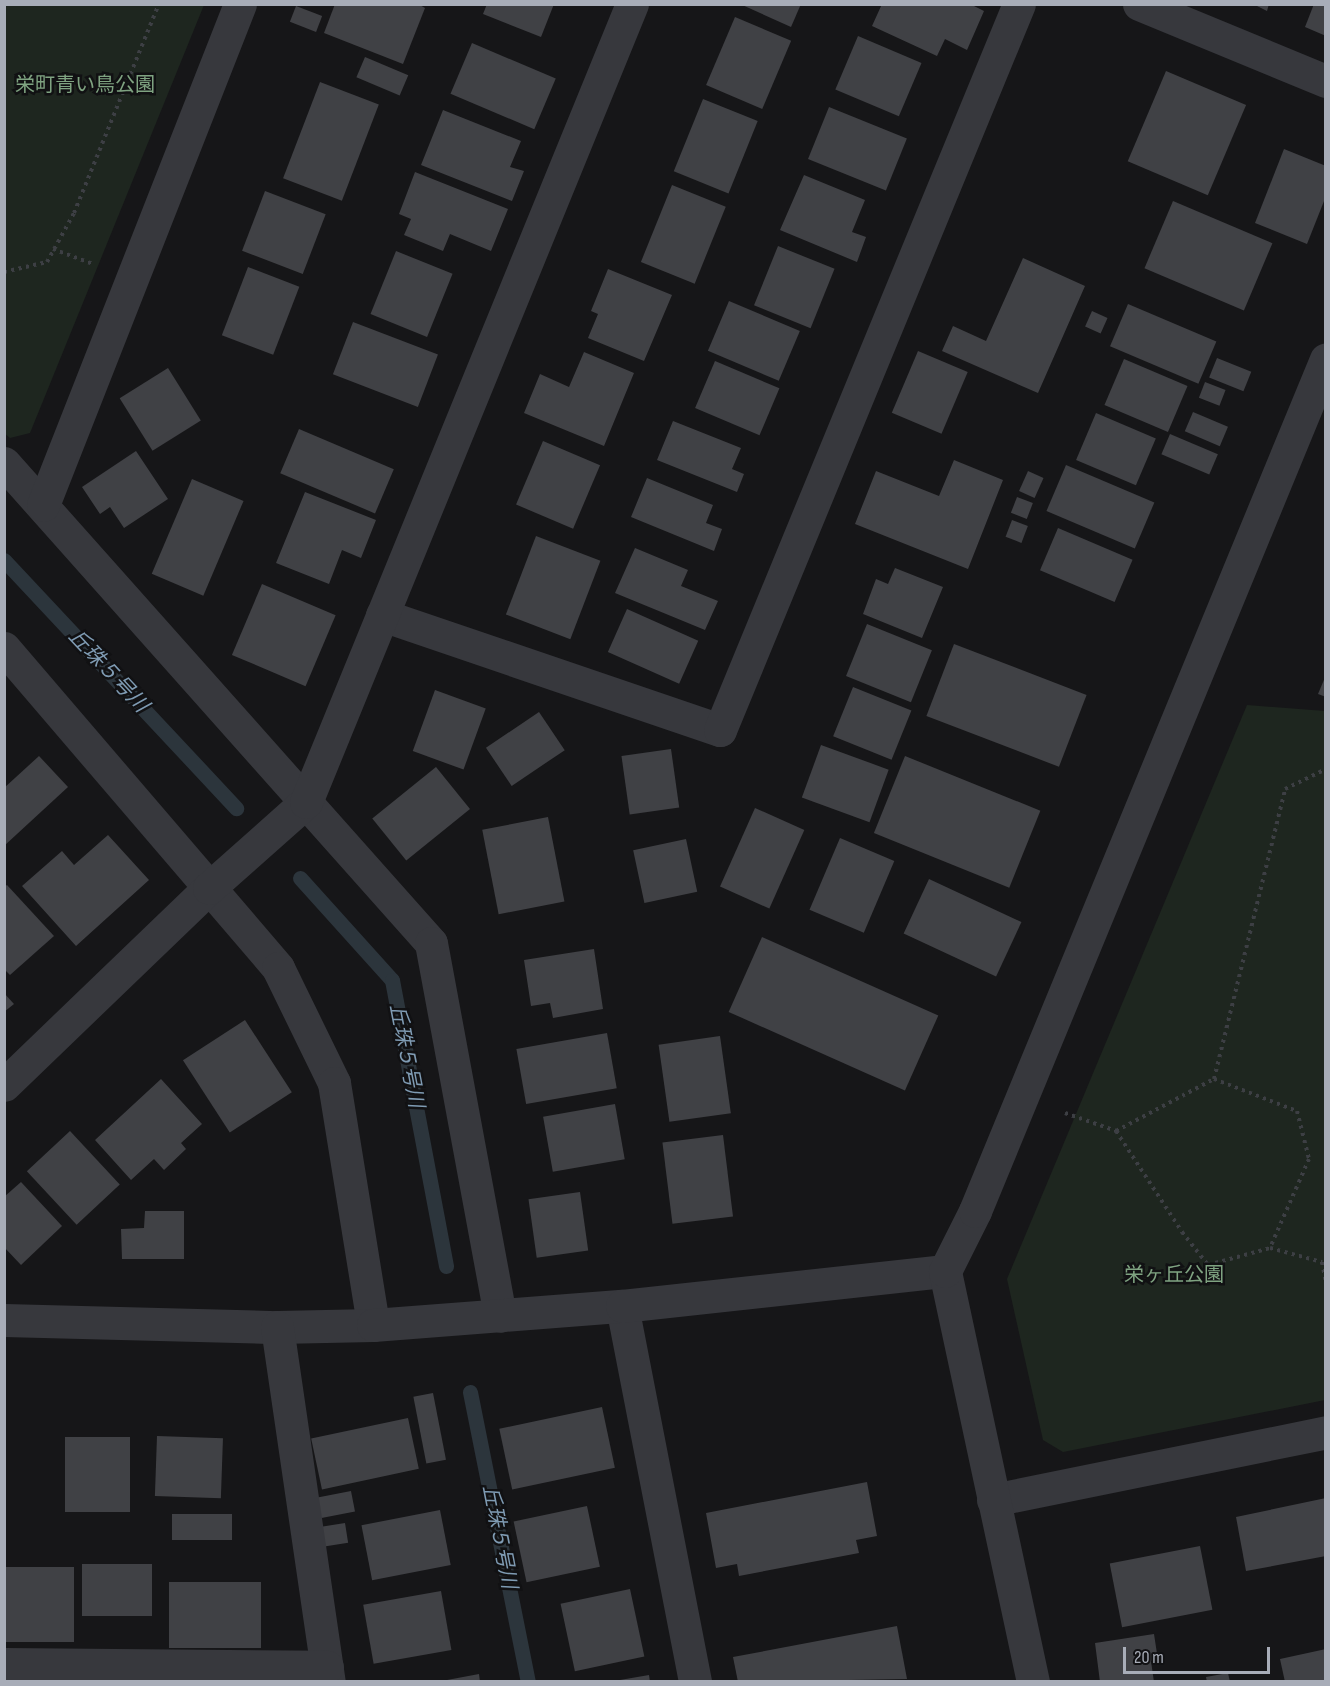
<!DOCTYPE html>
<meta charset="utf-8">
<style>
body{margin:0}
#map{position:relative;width:1330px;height:1686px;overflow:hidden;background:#161618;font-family:"Sofia Sans Condensed","Noto Sans JP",sans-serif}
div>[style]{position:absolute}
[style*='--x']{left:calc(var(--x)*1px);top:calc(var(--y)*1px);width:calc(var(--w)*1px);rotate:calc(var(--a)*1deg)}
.green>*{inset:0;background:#1e261f}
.stream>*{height:15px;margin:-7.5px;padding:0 7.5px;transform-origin:7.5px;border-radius:7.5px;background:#2c353c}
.building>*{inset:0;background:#404145;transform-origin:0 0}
.path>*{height:4px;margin-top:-2px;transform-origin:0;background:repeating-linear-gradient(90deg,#3d3f44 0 3px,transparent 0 7.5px)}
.minor>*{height:33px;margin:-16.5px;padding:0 16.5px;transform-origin:16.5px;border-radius:16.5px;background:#37383d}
span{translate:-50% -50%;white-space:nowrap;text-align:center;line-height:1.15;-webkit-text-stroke:5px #111113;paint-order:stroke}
.park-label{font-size:20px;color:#7fa381}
.water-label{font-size:21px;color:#7f9bb3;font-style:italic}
.frame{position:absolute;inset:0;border:6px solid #a8adb8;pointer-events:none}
.scale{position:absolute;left:1123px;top:1647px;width:147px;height:27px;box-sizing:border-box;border:3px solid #a8adb8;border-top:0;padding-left:8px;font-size:18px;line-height:21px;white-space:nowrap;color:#a8adb8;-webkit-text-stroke:4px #111113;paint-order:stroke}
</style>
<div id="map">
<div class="green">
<i style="clip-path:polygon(5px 4px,204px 5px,30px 433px,10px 438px,4px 433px)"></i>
<i style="clip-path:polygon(1247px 705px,1325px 711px,1325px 1400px,1063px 1452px,1043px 1440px,1007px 1279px)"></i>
</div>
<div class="stream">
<i style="--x:4;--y:560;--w:340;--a:46.9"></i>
<i style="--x:300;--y:878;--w:137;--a:48"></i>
<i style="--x:392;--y:980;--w:291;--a:79.3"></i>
<i style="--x:470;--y:1392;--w:296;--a:78.7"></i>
</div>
<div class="building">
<i style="clip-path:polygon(335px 4px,418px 4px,425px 8px,403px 64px,324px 33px)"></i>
<i style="clip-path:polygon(487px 4px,554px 4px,541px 37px,483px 14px)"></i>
<i style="clip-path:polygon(740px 4px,801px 4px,791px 27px)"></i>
<i style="clip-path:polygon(882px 4px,970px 4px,984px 11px,967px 50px,945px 39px,937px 56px,872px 26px)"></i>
<i style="clip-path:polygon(1253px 4px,1269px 4px,1267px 11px)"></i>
<i style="clip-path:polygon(1314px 4px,1326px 4px,1326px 36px,1305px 27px)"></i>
<i style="left:296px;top:6px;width:28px;height:17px;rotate:21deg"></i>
<i style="left:735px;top:17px;width:61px;height:74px;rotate:23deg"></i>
<i style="left:858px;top:36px;width:69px;height:58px;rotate:23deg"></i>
<i style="left:472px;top:43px;width:91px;height:55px;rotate:23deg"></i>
<i style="left:365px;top:57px;width:47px;height:22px;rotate:23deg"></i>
<i style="left:1166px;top:71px;width:87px;height:98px;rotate:23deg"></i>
<i style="left:320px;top:82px;width:63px;height:103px;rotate:21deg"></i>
<i style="left:703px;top:99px;width:59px;height:78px;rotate:22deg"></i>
<i style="left:829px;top:107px;width:84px;height:56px;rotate:22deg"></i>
<i style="clip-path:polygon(443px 110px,521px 141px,510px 167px,524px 171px,512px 201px,421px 165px)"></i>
<i style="clip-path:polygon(1284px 149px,1326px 166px,1326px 196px,1307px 244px,1255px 223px)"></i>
<i style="clip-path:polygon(415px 172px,508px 209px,491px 251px,450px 234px,443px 251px,404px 235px,411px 219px,399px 214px)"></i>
<i style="clip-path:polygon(804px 175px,865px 200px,852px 232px,866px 237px,857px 262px,780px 230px)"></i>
<i style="left:672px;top:185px;width:58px;height:83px;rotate:22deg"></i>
<i style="left:265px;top:191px;width:65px;height:64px;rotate:21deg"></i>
<i style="left:1173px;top:201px;width:108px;height:73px;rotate:23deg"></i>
<i style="left:778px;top:246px;width:61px;height:64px;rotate:22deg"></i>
<i style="left:396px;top:251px;width:61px;height:68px;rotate:22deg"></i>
<i style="clip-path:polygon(1023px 258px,1085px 286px,1038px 393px,942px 351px,953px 326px,986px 341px)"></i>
<i style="left:248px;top:267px;width:55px;height:73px;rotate:21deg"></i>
<i style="clip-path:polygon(608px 269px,672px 295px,644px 361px,588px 338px,598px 314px,591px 311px)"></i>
<i style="left:729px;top:301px;width:77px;height:54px;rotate:23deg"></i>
<i style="left:1128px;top:304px;width:96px;height:46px;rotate:23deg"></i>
<i style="left:1092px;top:311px;width:17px;height:17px;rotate:24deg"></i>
<i style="left:353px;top:322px;width:91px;height:56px;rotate:21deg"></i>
<i style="left:918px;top:351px;width:54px;height:67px;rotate:23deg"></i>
<i style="clip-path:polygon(584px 352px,634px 373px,604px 446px,524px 413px,540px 374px,569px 387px)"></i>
<i style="left:1217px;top:358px;width:37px;height:21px;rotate:22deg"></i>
<i style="left:1124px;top:359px;width:69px;height:50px;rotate:23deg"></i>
<i style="left:715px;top:361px;width:70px;height:51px;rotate:23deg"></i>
<i style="left:168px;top:368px;width:62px;height:57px;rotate:58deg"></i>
<i style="left:1205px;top:382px;width:22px;height:17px;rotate:21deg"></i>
<i style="left:1193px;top:412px;width:38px;height:21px;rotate:23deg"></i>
<i style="left:1096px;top:413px;width:65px;height:51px;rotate:23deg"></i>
<i style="clip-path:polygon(673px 421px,741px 448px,732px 469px,744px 474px,737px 492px,657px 460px)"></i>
<i style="left:299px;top:429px;width:103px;height:48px;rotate:23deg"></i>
<i style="left:1170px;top:434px;width:52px;height:22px;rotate:23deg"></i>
<i style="left:543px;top:441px;width:62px;height:69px;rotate:23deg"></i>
<i style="clip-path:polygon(136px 451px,168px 499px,124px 528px,110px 507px,100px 514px,82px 487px)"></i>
<i style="clip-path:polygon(954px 460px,1003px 480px,968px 569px,855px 524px,876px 471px,939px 496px)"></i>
<i style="left:1066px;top:465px;width:96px;height:50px;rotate:23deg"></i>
<i style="left:1028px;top:471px;width:17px;height:22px;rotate:24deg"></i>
<i style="clip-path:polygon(647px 478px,713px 505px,706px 523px,722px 529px,714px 551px,631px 517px)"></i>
<i style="left:192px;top:479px;width:56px;height:103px;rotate:23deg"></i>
<i style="clip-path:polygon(305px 492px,376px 520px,361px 558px,342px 550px,329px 584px,276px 563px)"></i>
<i style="left:1017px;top:497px;width:17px;height:17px;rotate:21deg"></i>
<i style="left:1012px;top:520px;width:17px;height:18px;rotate:21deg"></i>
<i style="left:1058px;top:528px;width:81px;height:46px;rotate:23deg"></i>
<i style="left:536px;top:536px;width:69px;height:84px;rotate:21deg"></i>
<i style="clip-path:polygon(635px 548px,688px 570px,681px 586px,718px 601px,705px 630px,615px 593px)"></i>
<i style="clip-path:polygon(895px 568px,943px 587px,922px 638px,863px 614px,876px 579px,888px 584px)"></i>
<i style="left:262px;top:584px;width:80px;height:77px;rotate:23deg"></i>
<i style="left:627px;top:609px;width:78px;height:47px;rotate:24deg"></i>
<i style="left:867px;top:624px;width:70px;height:56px;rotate:22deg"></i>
<i style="left:954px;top:644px;width:142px;height:77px;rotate:21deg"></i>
<i style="clip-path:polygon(1326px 675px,1326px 697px,1318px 694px)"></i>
<i style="left:853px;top:687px;width:63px;height:53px;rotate:22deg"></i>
<i style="left:435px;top:690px;width:54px;height:65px;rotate:20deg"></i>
<i style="left:539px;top:712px;width:46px;height:64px;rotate:56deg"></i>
<i style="left:821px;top:745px;width:72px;height:56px;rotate:20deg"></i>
<i style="left:671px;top:749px;width:59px;height:50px;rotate:82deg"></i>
<i style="clip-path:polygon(39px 756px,68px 787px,4px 846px,4px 788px)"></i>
<i style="left:905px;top:756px;width:146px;height:83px;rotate:22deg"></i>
<i style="left:436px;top:767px;width:54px;height:82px;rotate:51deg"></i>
<i style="left:755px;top:808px;width:54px;height:86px;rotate:24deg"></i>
<i style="left:548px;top:817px;width:86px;height:67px;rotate:79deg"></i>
<i style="clip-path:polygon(108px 835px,149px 880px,76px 946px,22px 886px,62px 851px,74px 865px)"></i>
<i style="left:840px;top:838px;width:59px;height:78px;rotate:23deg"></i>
<i style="left:686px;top:839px;width:54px;height:54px;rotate:78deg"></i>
<i style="left:929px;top:879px;width:102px;height:60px;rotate:25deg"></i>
<i style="clip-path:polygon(7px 885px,54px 936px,10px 975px,4px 969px,4px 887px)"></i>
<i style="left:762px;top:937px;width:193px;height:82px;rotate:24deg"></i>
<i style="clip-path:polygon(594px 949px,603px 1009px,553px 1018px,550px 1003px,531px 1006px,524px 960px)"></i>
<i style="clip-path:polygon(4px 993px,14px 1004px,4px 1012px)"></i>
<i style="left:245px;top:1020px;width:86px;height:74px;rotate:57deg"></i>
<i style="left:607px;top:1033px;width:56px;height:92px;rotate:80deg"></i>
<i style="left:720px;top:1036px;width:78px;height:62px;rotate:82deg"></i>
<i style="clip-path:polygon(161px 1079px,202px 1124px,181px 1143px,186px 1149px,164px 1170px,154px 1159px,131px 1180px,95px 1140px)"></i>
<i style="left:615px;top:1104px;width:56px;height:73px;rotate:80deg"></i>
<i style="left:70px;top:1131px;width:73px;height:59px;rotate:47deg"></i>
<i style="left:723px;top:1135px;width:82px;height:61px;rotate:83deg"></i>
<i style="clip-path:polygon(21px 1182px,62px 1226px,21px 1265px,4px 1247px,4px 1197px)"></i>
<i style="left:580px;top:1192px;width:59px;height:52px;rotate:82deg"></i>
<i style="clip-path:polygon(145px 1211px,184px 1211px,184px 1259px,122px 1259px,121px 1229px,144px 1228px)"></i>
<i style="left:433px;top:1393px;width:68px;height:20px;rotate:79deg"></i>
<i style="left:602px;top:1407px;width:62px;height:105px;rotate:78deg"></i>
<i style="left:408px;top:1418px;width:52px;height:99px;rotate:78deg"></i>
<i style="left:157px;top:1436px;width:66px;height:60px;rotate:2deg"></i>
<i style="left:65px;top:1437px;width:65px;height:75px"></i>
<i style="clip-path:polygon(867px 1482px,877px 1536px,856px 1540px,859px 1553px,739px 1576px,737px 1564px,716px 1568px,706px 1513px)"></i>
<i style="left:351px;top:1491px;width:21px;height:38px;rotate:79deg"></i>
<i style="clip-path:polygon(1326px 1498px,1326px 1556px,1246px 1571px,1236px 1517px)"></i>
<i style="left:587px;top:1506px;width:62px;height:75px;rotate:78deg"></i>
<i style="left:440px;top:1510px;width:56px;height:80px;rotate:79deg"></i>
<i style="left:172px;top:1514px;width:60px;height:26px"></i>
<i style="left:345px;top:1523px;width:20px;height:24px;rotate:81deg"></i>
<i style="left:1200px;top:1546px;width:65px;height:92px;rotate:79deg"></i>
<i style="left:82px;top:1564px;width:70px;height:52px"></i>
<i style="left:4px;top:1567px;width:70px;height:75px"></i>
<i style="left:169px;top:1582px;width:92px;height:66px"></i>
<i style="left:630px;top:1589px;width:69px;height:71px;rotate:78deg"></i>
<i style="left:441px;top:1591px;width:60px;height:79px;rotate:80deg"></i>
<i style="clip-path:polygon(897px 1626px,907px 1679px,738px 1682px,733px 1657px)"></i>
<i style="clip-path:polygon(1154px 1634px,1158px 1660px,1151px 1661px,1154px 1682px,1100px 1682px,1095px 1643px)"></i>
<i style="clip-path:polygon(1326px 1649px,1326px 1682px,1285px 1682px,1280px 1659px)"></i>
<i style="clip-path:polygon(1228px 1673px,1230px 1682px,1207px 1682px,1206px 1677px)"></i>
<i style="clip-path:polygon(479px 1674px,480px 1682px,447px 1682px,447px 1680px)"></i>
<i style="clip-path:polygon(649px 1675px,650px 1682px,620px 1682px,620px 1680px)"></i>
</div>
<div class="path">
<i style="--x:53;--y:249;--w:43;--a:20.6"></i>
<i style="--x:4;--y:272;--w:44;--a:-13.1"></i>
<i style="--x:47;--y:262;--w:56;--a:-61.1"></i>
<i style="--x:74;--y:213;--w:226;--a:-67.9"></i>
<i style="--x:1214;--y:1079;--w:89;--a:21.1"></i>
<i style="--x:1297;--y:1111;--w:49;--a:76"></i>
<i style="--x:1309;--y:1159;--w:97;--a:113.7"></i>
<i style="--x:1065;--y:1113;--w:54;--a:19.4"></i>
<i style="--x:1116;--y:1131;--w:121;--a:56.8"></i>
<i style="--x:1182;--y:1232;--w:42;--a:51.8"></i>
<i style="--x:1208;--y:1265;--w:64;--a:-15.3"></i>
<i style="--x:1270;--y:1248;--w:54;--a:15.1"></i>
<i style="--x:1322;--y:1262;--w:20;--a:79"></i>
<i style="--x:1116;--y:1131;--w:111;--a:-28"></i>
<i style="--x:1214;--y:1079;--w:299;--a:-76.2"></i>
<i style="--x:1285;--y:789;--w:46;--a:-26"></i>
</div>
<div class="minor">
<i style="--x:1139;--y:4;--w:202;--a:22.4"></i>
<i style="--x:4;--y:463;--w:642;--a:48.34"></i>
<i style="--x:431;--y:943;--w:379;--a:79.5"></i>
<i style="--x:43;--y:505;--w:538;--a:-68.53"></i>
<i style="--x:382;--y:615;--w:357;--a:18.8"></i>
<i style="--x:720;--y:730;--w:785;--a:-67.62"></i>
<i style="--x:4;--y:648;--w:421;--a:49.4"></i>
<i style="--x:278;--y:968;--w:128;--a:64"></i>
<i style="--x:334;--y:1083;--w:245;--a:80.8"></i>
<i style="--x:4;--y:1085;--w:284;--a:-43.9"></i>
<i style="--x:209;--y:888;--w:130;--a:-41.6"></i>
<i style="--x:306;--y:802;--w:862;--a:-67.78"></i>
<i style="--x:622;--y:1306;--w:383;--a:79"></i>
<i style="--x:4;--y:1320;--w:273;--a:1.5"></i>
<i style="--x:277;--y:1327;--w:96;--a:-1.2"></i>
<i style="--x:373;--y:1325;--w:250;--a:-4.4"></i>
<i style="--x:622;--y:1306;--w:325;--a:-6.2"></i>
<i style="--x:277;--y:1327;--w:359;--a:81.7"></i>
<i style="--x:993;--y:1500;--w:340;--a:-11.5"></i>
<i style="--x:4;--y:1664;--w:323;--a:0.5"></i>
<i style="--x:1033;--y:1682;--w:420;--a:-102.1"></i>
<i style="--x:945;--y:1271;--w:67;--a:-63.4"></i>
<i style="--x:975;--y:1211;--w:921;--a:-67.61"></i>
</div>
<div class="park-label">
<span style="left:85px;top:85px">栄町青い鳥公園</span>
<span style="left:1174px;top:1275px">栄ヶ丘公園</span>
</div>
<div class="water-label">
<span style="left:108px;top:671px;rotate:47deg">丘珠５号川</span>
<span style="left:406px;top:1056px;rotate:79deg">丘珠５号川</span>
<span style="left:499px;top:1537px;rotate:79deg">丘珠５号川</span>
</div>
<div class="frame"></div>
<div class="scale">20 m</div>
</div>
